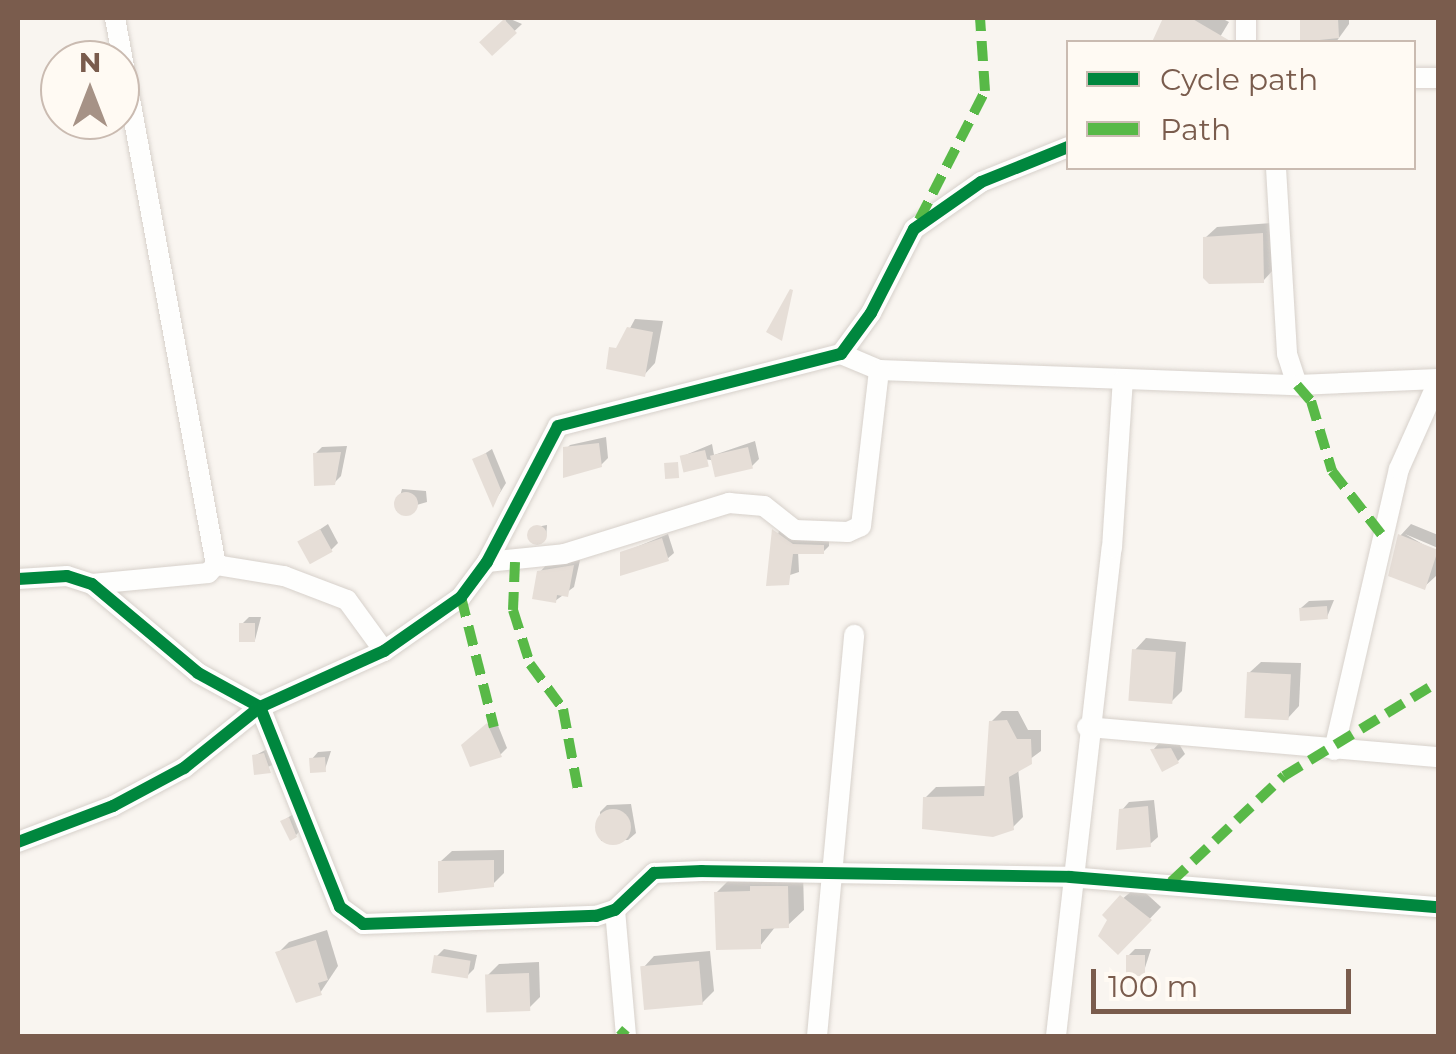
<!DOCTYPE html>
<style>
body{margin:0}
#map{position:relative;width:1456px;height:1054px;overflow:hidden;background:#f9f5f0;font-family:Montserrat,sans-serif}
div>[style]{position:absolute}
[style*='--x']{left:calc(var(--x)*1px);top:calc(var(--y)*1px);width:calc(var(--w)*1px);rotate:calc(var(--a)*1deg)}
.shadow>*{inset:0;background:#0003}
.building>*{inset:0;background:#e6ded7;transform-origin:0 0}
.round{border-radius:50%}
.roads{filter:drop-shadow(0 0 2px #d7d1cb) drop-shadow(0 0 2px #d7d1cb)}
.street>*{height:20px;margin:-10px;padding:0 10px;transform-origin:10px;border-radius:10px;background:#fefefd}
.quiet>*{height:10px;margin-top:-5px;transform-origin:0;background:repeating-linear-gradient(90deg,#58b947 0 20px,transparent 0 30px)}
.cycleway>*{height:12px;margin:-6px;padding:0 6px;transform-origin:6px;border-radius:6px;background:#00873e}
span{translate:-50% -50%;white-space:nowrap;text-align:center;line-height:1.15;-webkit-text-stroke:8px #fffaf3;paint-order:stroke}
.frame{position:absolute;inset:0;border:20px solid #7a5c4d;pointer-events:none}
.legend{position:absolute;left:1066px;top:40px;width:350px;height:130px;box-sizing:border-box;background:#fffaf3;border:2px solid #cabbb1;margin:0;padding:12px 18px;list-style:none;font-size:30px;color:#7a5c4d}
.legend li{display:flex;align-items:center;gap:20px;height:50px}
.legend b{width:50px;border:2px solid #cabbb1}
.north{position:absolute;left:40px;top:40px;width:100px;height:100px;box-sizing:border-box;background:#fffaf3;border:2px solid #cabbb1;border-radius:50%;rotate:0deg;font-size:28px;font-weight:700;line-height:40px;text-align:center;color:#7a5c4d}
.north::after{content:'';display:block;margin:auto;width:35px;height:45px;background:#a69286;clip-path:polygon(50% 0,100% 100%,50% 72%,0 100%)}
.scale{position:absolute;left:1091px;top:969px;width:260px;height:45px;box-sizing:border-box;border:5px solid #7a5c4d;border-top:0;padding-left:12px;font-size:30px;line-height:35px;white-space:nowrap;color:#7a5c4d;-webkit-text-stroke:8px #fffaf3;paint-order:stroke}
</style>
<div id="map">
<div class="shadow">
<i style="clip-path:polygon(508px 18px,522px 24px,492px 52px,483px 42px)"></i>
<i style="clip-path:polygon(1167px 18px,1221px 18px,1229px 22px,1217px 42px,1155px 42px)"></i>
<i style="clip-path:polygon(1305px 18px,1349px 18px,1349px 24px,1336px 42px,1304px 42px)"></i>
<i style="clip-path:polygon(1273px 223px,1274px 269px,1263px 281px,1205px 238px,1217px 227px)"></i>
<i style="clip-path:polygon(635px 319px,663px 321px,655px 363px,644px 375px,609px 367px)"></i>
<i style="clip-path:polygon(606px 437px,608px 458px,601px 465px,565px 475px,563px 452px,570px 445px)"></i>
<i style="clip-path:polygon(755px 441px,759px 459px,752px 466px,683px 456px,712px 444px,714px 455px)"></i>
<i style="clip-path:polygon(347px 446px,341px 476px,334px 483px,315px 454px,322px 447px)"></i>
<i style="clip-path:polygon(492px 449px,506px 483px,493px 504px,475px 460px)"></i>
<i style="clip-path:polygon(402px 489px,426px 491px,427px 502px,396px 511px)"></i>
<i style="clip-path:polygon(328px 524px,338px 543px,331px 550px,301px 542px)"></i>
<i style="clip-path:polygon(1411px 524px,1438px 535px,1438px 548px,1405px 534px,1438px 553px,1436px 576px,1424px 587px,1400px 536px)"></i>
<i style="clip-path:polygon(547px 525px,546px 539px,531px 541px,531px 528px)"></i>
<i style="clip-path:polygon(780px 525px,829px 539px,829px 546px,823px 552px,798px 551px,799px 572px,769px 582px)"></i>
<i style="clip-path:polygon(668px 534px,674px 553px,667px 559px,622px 553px)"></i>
<i style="clip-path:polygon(580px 560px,574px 587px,555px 601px,540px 572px,547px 564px)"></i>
<i style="clip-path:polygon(1334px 600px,1327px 617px,1301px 608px,1309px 601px)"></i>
<i style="clip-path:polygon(249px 617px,261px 617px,255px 640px,242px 624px)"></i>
<i style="clip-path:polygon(1146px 638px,1186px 642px,1182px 691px,1171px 702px,1135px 650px)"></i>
<i style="clip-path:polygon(1261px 662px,1301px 663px,1299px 706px,1288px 718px,1249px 673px)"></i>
<i style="clip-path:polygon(1002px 711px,1018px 711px,1028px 730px,1041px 730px,1041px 751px,1018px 768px,1023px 817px,1012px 828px,925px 798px,936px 787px,987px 786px,991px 722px)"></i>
<i style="clip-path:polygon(495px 718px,507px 748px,500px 755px,471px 738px)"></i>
<i style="clip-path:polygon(1160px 742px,1178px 742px,1185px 754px,1178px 761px,1153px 750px)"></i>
<i style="clip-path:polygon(271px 747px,277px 763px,256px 772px,254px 756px)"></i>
<i style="clip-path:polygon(331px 751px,325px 769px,311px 760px,318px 752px)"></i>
<i style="clip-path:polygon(1154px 800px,1158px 837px,1150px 844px,1122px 810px,1129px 802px)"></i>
<i style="clip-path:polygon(631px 804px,636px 833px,628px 840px,601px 841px,600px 812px,607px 805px)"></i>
<i style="clip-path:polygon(296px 812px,303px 828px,296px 835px,283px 821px)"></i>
<i style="clip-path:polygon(504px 850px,504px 873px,493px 884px,440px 862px,452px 851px)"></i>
<i style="clip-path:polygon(803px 872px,804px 910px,788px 925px,776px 926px,760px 946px,716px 893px,732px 877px)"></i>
<i style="clip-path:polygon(1138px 886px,1161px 907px,1118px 952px,1116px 904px)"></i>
<i style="clip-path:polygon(327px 930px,338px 966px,320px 993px,278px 953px,289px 942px)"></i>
<i style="clip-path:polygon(444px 949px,477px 955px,474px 969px,467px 976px,436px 957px)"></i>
<i style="clip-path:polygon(1135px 949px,1151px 949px,1143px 974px,1128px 956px)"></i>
<i style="clip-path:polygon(710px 951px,714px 991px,702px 1003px,643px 968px,654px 956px)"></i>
<i style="clip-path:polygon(539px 962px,540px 997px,529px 1008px,488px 975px,499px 964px)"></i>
</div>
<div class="building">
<i style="clip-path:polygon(1163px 18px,1191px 18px,1232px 42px,1152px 42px)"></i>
<i style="clip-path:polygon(1300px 18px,1338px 18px,1339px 38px,1300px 42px)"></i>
<i style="left:504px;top:19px;width:19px;height:34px;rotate:47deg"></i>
<i style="clip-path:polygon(1263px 233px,1264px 283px,1209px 284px,1203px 278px,1203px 237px)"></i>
<i style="clip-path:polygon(790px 289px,793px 290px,782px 341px,766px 332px)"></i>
<i style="clip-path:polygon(627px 327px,653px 332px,645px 377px,606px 369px,609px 347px,616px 348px)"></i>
<i style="clip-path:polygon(599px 443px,602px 467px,563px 478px,563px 447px)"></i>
<i style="left:748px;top:447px;width:22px;height:39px;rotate:77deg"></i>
<i style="left:705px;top:450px;width:17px;height:26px;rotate:77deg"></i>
<i style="clip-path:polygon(341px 452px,335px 485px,314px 486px,313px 453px)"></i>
<i style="clip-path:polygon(486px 453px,501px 490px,493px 508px,472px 459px)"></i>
<i style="left:678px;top:462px;width:16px;height:14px;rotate:86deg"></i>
<i class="round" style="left:394px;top:492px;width:24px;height:24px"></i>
<i class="round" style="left:527px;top:525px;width:20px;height:20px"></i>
<i style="left:320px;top:529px;width:26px;height:26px;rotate:61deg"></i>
<i style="clip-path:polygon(772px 529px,793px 544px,824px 545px,824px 554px,793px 554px,789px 585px,766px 586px)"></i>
<i style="clip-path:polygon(1398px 534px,1438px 550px,1425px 590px,1388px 576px)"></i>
<i style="clip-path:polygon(662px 538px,669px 561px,620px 576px,620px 552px)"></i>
<i style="clip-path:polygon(574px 565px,568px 597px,557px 595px,556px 603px,532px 599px,537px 571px)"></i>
<i style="left:1327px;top:606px;width:13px;height:28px;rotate:86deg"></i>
<i style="left:239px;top:623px;width:16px;height:19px"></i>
<i style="left:1132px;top:649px;width:44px;height:52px;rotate:4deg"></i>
<i style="left:1247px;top:672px;width:44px;height:46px;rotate:3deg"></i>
<i style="clip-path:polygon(1007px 720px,1017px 739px,1031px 739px,1032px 764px,1009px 777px,1014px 830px,993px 837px,922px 829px,923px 797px,984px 796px,989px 721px)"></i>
<i style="clip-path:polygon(487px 723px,502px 757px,470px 767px,461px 745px)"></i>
<i style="clip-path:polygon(1171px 748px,1179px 763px,1162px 772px,1150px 749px)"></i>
<i style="clip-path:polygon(264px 753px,271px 773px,254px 775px,252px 755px)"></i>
<i style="left:325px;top:757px;width:15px;height:16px;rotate:86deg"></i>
<i style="clip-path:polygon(1148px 806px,1151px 847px,1116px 850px,1119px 809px)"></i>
<i class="round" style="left:595px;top:809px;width:36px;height:36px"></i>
<i style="clip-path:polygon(289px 817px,297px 837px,290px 841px,280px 821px)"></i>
<i style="clip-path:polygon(494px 860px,494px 887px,438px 893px,438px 861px)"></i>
<i style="clip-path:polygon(750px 886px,788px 886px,789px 928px,761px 929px,761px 949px,716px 950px,714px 892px,750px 891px)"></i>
<i style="clip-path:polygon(1120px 895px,1152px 920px,1118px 955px,1098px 936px,1107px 920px,1102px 915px)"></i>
<i style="clip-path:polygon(316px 940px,328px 980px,318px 983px,322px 995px,296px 1003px,275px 952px)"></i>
<i style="left:434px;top:955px;width:37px;height:18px;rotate:9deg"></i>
<i style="left:1126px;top:955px;width:19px;height:21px"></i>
<i style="left:699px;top:961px;width:44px;height:59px;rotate:85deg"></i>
<i style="left:529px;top:973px;width:38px;height:44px;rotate:88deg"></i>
</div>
<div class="roads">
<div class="street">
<i style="--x:1246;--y:18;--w:24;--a:90"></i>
<i style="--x:1414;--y:78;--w:24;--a:0"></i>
<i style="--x:1276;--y:168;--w:186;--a:86.6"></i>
<i style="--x:1287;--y:354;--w:33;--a:72"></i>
<i style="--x:841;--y:354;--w:41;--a:22.8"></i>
<i style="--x:879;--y:370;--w:418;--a:2.1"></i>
<i style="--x:1297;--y:385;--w:141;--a:-2.4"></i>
<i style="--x:487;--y:562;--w:77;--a:-5.9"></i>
<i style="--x:564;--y:554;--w:173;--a:-17.2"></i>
<i style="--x:729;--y:503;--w:35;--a:5"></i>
<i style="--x:764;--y:506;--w:39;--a:38"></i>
<i style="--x:795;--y:530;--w:53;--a:2.2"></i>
<i style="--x:848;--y:532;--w:14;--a:-25"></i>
<i style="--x:861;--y:526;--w:157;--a:-83.4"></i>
<i style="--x:216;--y:565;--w:69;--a:9.2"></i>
<i style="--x:284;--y:576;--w:67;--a:20.9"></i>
<i style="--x:347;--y:600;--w:63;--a:54"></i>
<i style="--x:18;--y:579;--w:49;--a:-3.5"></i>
<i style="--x:67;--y:576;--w:26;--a:18"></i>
<i style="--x:92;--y:584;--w:138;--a:40"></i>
<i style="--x:198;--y:673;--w:71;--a:28.7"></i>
<i style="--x:260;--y:707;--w:215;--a:68.2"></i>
<i style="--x:340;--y:907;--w:29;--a:36"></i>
<i style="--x:363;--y:924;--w:233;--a:-2"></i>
<i style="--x:596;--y:916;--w:20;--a:-18"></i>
<i style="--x:615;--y:910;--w:54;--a:-43.5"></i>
<i style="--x:654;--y:873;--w:48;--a:-2.4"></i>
<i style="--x:702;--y:871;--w:368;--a:0.9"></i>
<i style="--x:1070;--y:877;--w:369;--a:4.7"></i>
<i style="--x:92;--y:584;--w:117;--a:-5.4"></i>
<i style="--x:208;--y:573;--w:11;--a:-45"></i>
<i style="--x:216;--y:565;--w:556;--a:-100.46"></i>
<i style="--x:1087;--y:727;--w:352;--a:4.9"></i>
<i style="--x:1334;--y:750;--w:288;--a:-77"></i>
<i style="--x:1399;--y:469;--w:95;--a:-65.9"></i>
<i style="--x:18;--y:842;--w:102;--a:-20.8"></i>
<i style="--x:113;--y:806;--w:81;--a:-28.2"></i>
<i style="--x:184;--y:768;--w:97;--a:-38.8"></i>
<i style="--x:260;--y:707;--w:136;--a:-24.3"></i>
<i style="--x:384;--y:651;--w:94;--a:-35"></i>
<i style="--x:461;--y:597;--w:44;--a:-53.4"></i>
<i style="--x:487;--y:562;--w:153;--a:-62.4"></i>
<i style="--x:558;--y:426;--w:292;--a:-14.3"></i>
<i style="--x:841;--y:354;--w:51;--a:-53.8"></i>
<i style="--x:871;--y:313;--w:94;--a:-62.9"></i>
<i style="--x:914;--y:229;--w:82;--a:-35"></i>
<i style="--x:981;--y:182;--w:94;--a:-21.9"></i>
<i style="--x:615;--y:910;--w:126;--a:85"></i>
<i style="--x:817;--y:1036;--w:403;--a:-84.7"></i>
<i style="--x:1056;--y:1036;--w:491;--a:-83.5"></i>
<i style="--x:1112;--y:548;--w:168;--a:-86.3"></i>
</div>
</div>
<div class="quiet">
<i style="--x:919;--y:220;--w:145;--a:-62.9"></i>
<i style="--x:985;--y:91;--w:73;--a:-93.9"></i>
<i style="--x:1297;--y:385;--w:21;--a:49"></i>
<i style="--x:1311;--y:401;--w:73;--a:73.3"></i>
<i style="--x:1332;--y:471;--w:80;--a:52.1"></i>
<i style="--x:515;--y:562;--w:48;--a:92.4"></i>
<i style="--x:513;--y:610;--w:57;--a:72.5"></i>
<i style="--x:530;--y:664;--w:56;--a:53.7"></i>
<i style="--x:563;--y:709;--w:87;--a:79.5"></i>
<i style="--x:461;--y:597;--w:134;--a:75.8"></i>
<i style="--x:1171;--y:882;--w:155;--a:-43.2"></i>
<i style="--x:1284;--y:776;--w:180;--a:-31.4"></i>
<i style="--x:620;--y:1036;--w:9;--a:-49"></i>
</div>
<div class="cycleway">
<i style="--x:18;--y:579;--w:49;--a:-3.5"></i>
<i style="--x:67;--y:576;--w:26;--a:18"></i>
<i style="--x:92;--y:584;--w:138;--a:40"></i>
<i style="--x:198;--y:673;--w:71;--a:28.7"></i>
<i style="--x:260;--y:707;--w:215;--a:68.2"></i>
<i style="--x:340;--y:907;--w:29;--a:36"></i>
<i style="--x:363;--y:924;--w:233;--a:-2"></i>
<i style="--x:596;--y:916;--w:20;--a:-18"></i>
<i style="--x:615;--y:910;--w:54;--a:-43.5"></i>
<i style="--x:654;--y:873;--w:48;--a:-2.4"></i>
<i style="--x:702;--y:871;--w:368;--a:0.9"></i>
<i style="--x:1070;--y:877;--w:369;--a:4.7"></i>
<i style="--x:18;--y:842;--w:102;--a:-20.8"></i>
<i style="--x:113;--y:806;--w:81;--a:-28.2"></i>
<i style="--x:184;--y:768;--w:97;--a:-38.8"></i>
<i style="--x:260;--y:707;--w:136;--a:-24.3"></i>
<i style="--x:384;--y:651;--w:94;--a:-35"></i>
<i style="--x:461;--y:597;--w:44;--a:-53.4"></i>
<i style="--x:487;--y:562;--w:153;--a:-62.4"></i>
<i style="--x:558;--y:426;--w:292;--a:-14.3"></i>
<i style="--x:841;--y:354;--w:51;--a:-53.8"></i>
<i style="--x:871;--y:313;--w:94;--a:-62.9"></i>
<i style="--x:914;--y:229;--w:82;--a:-35"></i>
<i style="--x:981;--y:182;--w:94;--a:-21.9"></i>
</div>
<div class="frame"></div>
<ul class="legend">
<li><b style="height:12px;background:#00873e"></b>Cycle path</li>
<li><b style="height:12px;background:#58b947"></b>Path</li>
</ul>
<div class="north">N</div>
<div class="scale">100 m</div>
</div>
